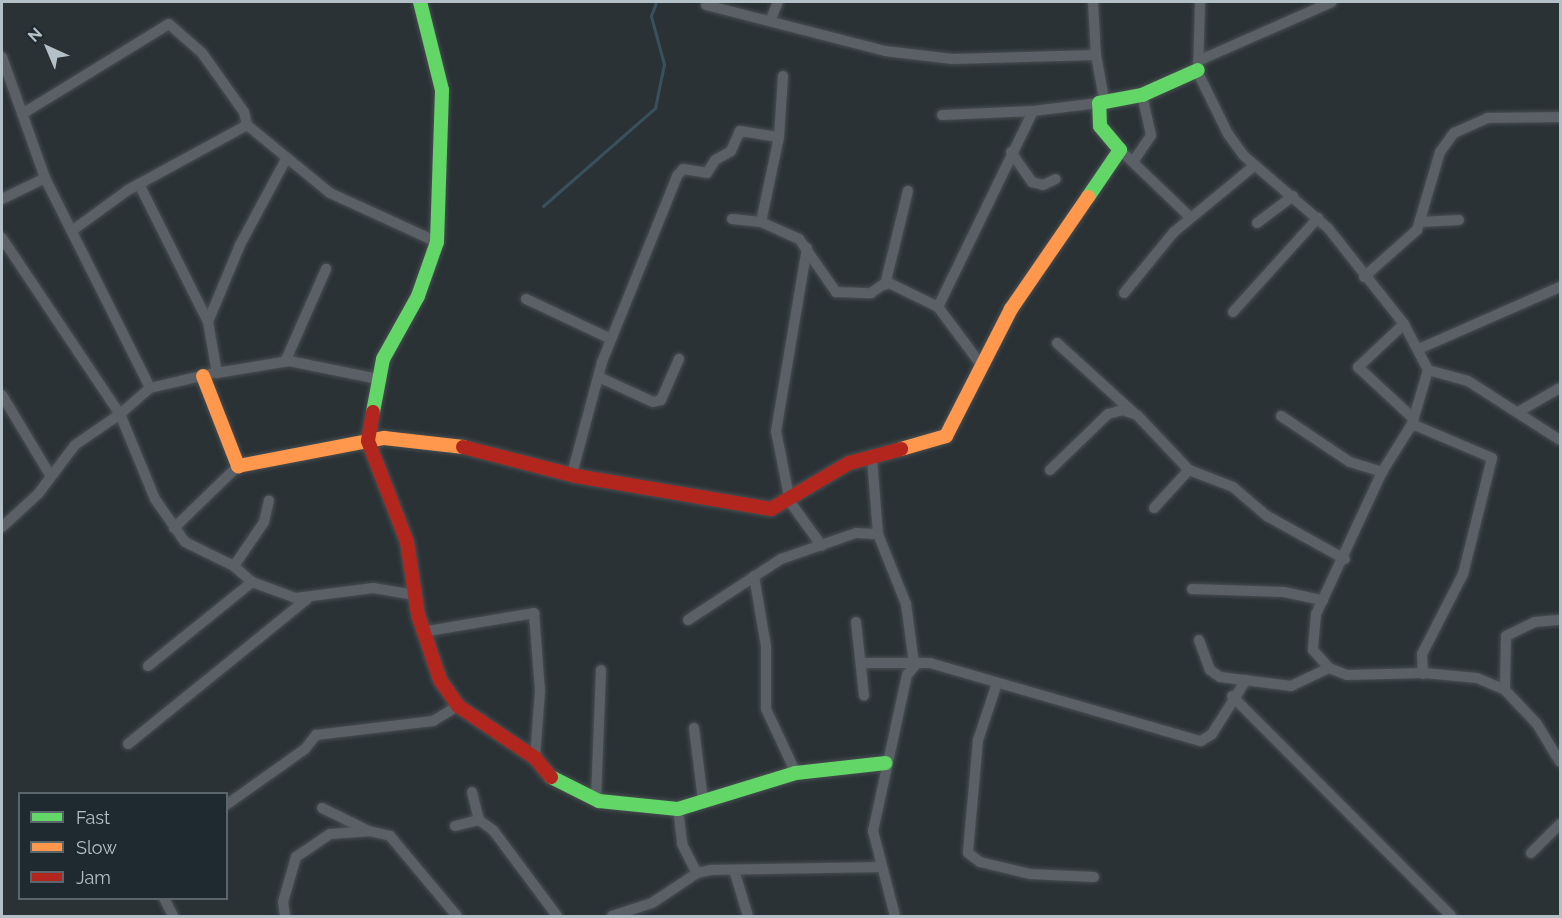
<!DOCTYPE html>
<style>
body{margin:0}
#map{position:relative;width:1562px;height:918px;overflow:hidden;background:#2a3236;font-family:Raleway,sans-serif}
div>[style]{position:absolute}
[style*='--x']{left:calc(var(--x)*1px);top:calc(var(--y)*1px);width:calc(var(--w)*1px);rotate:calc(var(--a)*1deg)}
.stream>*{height:3px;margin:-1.5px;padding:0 1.5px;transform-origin:1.5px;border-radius:1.5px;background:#39505d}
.roads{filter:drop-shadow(0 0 2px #484e51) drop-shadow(0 0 2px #484e51)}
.street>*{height:10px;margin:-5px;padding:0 5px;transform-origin:5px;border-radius:5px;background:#5a6065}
.fast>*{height:14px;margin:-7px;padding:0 7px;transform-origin:7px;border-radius:7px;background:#63d668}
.slow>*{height:14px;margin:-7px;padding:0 7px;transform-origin:7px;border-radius:7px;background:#ff974d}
.jam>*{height:14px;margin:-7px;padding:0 7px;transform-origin:7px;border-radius:7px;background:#b3261e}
span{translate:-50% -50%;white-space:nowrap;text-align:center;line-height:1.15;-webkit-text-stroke:5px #1e2a30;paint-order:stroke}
.frame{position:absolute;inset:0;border:3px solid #b4c0c7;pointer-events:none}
.legend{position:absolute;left:18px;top:792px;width:210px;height:108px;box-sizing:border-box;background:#1e2a30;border:2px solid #5a666c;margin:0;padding:8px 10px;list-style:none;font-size:18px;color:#b4c0c7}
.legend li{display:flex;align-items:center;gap:12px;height:30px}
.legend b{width:30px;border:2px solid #5a666c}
.north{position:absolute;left:18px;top:18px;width:60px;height:60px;-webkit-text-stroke:4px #1e2a30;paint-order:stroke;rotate:316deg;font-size:16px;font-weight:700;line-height:24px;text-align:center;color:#b4c0c7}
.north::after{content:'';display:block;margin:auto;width:21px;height:27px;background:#b4c0c7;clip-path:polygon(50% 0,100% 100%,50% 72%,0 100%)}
</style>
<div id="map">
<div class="stream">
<i style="--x:543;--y:206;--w:149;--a:-41.2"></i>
<i style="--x:655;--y:108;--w:45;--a:-78.4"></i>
<i style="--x:664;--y:64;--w:50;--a:-105.2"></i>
<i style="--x:651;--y:16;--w:15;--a:-70"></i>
</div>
<div class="roads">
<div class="street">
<i style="--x:1093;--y:2;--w:53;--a:86.8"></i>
<i style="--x:1200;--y:2;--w:71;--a:91.6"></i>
<i style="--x:1198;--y:73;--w:68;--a:63.8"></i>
<i style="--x:1228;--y:134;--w:26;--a:54"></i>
<i style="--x:1243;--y:155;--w:112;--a:40.7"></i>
<i style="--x:1328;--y:228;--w:122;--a:51.6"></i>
<i style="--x:1404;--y:324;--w:52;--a:62.4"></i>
<i style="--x:1428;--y:370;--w:56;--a:106.5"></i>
<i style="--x:1412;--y:424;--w:57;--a:122"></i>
<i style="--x:1382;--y:472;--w:157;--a:114.9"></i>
<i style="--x:1316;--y:614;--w:36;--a:95"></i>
<i style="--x:1313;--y:650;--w:24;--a:48"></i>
<i style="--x:1329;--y:668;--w:19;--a:21"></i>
<i style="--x:1347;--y:675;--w:77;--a:-1.5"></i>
<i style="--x:1424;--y:673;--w:53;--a:5.4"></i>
<i style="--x:1477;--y:678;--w:30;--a:23"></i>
<i style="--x:1505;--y:690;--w:47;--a:46.7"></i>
<i style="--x:1537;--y:724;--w:44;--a:58.8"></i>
<i style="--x:706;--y:5;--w:185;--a:14.4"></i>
<i style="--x:885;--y:51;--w:68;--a:6.7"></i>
<i style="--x:953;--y:59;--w:143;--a:-1.6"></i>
<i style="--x:1096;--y:55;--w:50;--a:79.6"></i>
<i style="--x:771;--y:19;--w:18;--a:-68"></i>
<i style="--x:2;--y:57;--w:128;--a:70.4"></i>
<i style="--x:45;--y:178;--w:235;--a:63.4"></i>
<i style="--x:1198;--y:61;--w:146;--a:-23.8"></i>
<i style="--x:783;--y:76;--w:61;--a:93.8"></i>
<i style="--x:779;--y:137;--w:87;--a:102"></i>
<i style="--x:761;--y:222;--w:42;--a:24.1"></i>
<i style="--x:799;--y:239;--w:65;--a:55.1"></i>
<i style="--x:836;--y:292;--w:35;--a:2"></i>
<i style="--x:871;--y:293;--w:19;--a:-35"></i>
<i style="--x:887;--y:282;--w:57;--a:26.1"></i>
<i style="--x:938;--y:307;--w:69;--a:53.3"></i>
<i style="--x:22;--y:114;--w:172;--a:-31.5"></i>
<i style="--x:169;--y:24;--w:44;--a:41.3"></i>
<i style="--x:202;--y:53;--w:72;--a:54.6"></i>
<i style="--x:244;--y:112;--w:13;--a:77"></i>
<i style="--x:942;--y:115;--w:91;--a:-2.5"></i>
<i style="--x:1120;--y:150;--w:97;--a:43.7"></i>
<i style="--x:1011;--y:152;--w:37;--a:55"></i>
<i style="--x:1032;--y:182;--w:11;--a:15"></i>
<i style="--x:1043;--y:185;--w:14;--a:-25"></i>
<i style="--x:285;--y:161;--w:95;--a:118.2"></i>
<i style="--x:240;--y:245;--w:83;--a:112.6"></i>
<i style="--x:208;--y:322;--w:52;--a:80"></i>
<i style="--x:217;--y:373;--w:73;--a:-9.5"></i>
<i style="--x:289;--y:361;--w:91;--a:11.4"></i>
<i style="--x:1133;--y:162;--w:32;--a:-56"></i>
<i style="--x:1151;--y:135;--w:41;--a:-102.7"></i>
<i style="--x:139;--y:184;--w:154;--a:63.4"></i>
<i style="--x:2;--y:199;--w:48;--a:-26"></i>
<i style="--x:732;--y:219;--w:29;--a:6"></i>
<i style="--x:1420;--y:222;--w:39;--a:-3"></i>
<i style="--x:1257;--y:223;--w:45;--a:-36.9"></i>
<i style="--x:73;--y:230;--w:68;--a:-36"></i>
<i style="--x:128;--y:190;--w:136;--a:-28.6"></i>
<i style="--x:247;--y:125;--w:107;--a:39.3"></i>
<i style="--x:330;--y:193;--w:118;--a:24.6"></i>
<i style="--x:2;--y:238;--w:212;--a:56.2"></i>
<i style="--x:120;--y:414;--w:92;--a:67.6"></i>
<i style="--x:155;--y:499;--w:52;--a:55.1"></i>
<i style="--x:185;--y:542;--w:55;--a:26.1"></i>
<i style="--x:234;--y:566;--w:24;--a:42"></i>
<i style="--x:252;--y:582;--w:47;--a:20"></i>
<i style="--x:296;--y:598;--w:78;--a:-7.4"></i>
<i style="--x:373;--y:588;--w:43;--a:9.5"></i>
<i style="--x:807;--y:248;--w:186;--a:99.6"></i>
<i style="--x:776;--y:431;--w:72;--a:78.8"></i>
<i style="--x:790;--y:502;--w:54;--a:54"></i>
<i style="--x:1364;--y:277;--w:71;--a:-41.6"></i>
<i style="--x:1417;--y:230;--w:81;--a:-73.6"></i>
<i style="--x:1440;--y:152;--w:24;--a:-54"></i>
<i style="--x:1454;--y:133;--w:37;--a:-24"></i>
<i style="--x:1488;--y:118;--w:72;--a:-0.8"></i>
<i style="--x:885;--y:285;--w:97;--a:-76.3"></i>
<i style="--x:1124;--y:293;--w:79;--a:-50.7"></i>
<i style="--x:1174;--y:232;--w:105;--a:-39.6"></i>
<i style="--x:526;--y:299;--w:94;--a:25.2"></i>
<i style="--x:938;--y:307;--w:218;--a:-64.1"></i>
<i style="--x:1033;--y:111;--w:66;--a:-6.9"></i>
<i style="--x:1233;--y:312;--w:127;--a:-47.9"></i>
<i style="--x:1404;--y:324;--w:63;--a:136.9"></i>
<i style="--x:1358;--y:367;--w:76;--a:42.9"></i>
<i style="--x:1057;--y:343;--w:104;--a:42.3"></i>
<i style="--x:1421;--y:348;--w:152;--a:-23.7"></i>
<i style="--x:285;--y:362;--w:102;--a:-66.2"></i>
<i style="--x:1428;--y:370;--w:41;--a:15.4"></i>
<i style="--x:1468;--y:381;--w:109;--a:32.7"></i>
<i style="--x:601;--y:378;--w:57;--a:24.8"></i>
<i style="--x:653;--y:402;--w:8;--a:-14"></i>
<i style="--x:661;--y:400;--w:45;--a:-66.3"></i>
<i style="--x:2;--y:395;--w:93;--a:59"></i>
<i style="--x:1518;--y:412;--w:48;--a:-29.7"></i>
<i style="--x:120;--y:414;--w:40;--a:-41"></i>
<i style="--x:150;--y:388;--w:62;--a:-13.1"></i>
<i style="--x:1281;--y:416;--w:83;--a:33.7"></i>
<i style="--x:1350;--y:462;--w:34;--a:17"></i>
<i style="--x:1412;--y:424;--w:87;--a:23"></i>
<i style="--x:1492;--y:458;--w:120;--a:104"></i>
<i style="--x:1463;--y:574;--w:90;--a:117.1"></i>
<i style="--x:1422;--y:654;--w:20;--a:87"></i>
<i style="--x:872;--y:459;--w:75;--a:85.4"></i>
<i style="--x:878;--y:534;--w:75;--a:68.2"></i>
<i style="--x:906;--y:604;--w:60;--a:82.3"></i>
<i style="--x:1050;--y:470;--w:81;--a:-44"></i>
<i style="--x:1108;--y:414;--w:16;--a:-15"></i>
<i style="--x:1123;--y:410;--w:15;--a:20"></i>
<i style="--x:1137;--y:415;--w:76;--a:46.6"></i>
<i style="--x:1189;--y:470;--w:47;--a:21.1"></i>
<i style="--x:1233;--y:487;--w:45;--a:40.5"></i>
<i style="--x:1267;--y:516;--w:89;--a:28.9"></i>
<i style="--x:572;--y:474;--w:116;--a:-75"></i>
<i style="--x:602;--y:362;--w:201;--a:-68"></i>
<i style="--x:677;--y:176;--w:9;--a:-49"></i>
<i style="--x:683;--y:169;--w:24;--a:9"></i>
<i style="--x:707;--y:173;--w:15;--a:-58"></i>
<i style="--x:715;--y:160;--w:18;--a:-29"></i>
<i style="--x:731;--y:151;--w:22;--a:-66"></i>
<i style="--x:740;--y:131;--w:39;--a:9"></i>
<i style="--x:1154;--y:508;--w:52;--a:-47.4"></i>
<i style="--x:2;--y:527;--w:49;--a:-42.5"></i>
<i style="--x:38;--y:494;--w:61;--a:-52.9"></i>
<i style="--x:75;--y:445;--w:51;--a:-34.6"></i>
<i style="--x:174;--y:528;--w:89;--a:-44.1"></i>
<i style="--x:234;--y:566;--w:53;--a:-55.7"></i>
<i style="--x:264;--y:522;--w:22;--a:-77"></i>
<i style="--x:754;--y:576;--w:71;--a:80.3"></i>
<i style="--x:766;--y:646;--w:63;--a:90"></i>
<i style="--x:766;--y:709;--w:71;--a:64.9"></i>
<i style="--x:1192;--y:589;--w:92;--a:1.9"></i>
<i style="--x:1284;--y:592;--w:40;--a:12"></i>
<i style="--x:688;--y:620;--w:111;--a:-33.3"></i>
<i style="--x:781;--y:559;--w:79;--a:-19.1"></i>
<i style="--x:856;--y:533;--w:22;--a:3"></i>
<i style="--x:856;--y:622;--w:74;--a:83.8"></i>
<i style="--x:422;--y:632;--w:114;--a:-9.6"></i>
<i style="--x:534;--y:613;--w:78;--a:85.6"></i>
<i style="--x:540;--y:691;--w:67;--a:94.3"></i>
<i style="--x:1199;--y:640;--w:32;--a:70"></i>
<i style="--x:1210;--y:670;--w:12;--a:35"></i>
<i style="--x:1220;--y:677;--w:72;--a:7.2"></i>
<i style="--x:1291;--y:686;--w:42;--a:-25.3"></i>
<i style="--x:862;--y:663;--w:68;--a:0"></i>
<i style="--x:930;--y:663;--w:282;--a:16.1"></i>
<i style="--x:1201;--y:741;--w:13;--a:-32"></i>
<i style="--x:1212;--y:734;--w:64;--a:-57.8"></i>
<i style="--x:148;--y:666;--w:134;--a:-38.9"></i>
<i style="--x:996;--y:686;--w:57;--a:108.4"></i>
<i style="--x:978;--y:740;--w:113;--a:95.1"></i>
<i style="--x:968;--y:853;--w:15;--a:37"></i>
<i style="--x:980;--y:862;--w:51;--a:13.5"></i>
<i style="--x:1030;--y:874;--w:64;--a:2.7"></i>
<i style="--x:1505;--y:690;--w:54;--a:-88.9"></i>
<i style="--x:1506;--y:636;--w:32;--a:-26"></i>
<i style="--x:1535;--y:622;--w:25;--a:-5"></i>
<i style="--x:1232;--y:696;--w:310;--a:45.1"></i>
<i style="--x:694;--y:728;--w:73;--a:82.9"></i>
<i style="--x:128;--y:744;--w:230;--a:-39"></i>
<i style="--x:472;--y:792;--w:29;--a:76"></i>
<i style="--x:596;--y:800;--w:130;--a:-87.8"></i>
<i style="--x:226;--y:805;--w:97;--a:-35.3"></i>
<i style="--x:305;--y:749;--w:18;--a:-52"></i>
<i style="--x:316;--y:735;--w:118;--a:-6.8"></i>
<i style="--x:433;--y:721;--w:29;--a:-31"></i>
<i style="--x:322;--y:808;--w:52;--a:26.1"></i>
<i style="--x:678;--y:809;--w:35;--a:83"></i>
<i style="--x:682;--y:844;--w:33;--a:63"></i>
<i style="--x:455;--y:826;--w:25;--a:-14"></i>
<i style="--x:479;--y:820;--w:17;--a:36"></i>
<i style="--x:493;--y:830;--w:107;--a:53.3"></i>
<i style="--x:1531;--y:853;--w:41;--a:-45"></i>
<i style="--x:734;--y:870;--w:48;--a:73.1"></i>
<i style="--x:164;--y:898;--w:20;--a:63"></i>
<i style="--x:285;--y:916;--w:14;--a:-98"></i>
<i style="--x:283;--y:902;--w:47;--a:-73.9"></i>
<i style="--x:296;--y:857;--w:41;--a:-34.1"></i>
<i style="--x:330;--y:834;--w:39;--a:-4"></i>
<i style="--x:369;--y:831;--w:22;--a:13"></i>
<i style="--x:390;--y:836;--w:104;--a:50.1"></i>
<i style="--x:612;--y:916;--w:42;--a:-18"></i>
<i style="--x:652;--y:903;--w:54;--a:-33.7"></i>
<i style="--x:697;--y:873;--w:14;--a:-12"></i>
<i style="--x:711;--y:870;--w:168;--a:-1"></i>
<i style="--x:895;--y:916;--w:88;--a:-104.5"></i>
<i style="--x:873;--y:831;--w:160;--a:-77.7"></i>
<i style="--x:907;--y:675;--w:16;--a:-50"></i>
</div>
<div class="fast">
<i style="--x:1088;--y:197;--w:57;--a:-55.8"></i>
<i style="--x:1120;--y:150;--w:31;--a:-130"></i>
<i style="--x:1100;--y:126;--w:23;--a:-92"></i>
<i style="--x:1099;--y:103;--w:44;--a:-10.5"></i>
<i style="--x:1142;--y:95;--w:61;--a:-24.1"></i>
<i style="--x:373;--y:412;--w:54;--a:-79.3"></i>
<i style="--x:383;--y:359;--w:72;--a:-60.9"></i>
<i style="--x:418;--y:296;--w:57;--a:-70.6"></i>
<i style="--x:437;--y:242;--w:152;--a:-88.1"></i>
<i style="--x:442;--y:90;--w:91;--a:-104"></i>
<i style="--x:551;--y:777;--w:54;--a:26.6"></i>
<i style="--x:599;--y:801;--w:79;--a:5.8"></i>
<i style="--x:678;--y:809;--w:123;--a:-17"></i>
<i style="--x:796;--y:773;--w:90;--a:-6.4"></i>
</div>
<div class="slow">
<i style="--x:203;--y:376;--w:97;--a:68.7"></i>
<i style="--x:238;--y:466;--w:149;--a:-10.9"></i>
<i style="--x:384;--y:438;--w:80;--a:6.5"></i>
<i style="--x:901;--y:449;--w:47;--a:-16.1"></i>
<i style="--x:946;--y:436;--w:143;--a:-62.9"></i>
<i style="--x:1011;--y:309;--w:136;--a:-55.5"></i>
</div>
<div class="jam">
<i style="--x:373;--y:412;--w:29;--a:100"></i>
<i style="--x:368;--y:441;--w:108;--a:68.9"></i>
<i style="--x:407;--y:542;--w:74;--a:81.4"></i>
<i style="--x:418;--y:615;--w:69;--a:71.3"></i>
<i style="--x:440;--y:680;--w:32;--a:55"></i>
<i style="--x:458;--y:706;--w:93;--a:34"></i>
<i style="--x:535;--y:758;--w:25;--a:50"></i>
<i style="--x:463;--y:447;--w:117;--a:14.4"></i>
<i style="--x:576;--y:476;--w:198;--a:9.6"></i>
<i style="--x:771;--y:509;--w:91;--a:-30.5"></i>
<i style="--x:849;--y:463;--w:54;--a:-15.1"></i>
</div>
</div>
<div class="frame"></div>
<ul class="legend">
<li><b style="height:8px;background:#63d668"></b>Fast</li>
<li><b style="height:8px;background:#ff974d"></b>Slow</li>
<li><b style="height:8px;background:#b3261e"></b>Jam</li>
</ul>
<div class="north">N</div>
</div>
